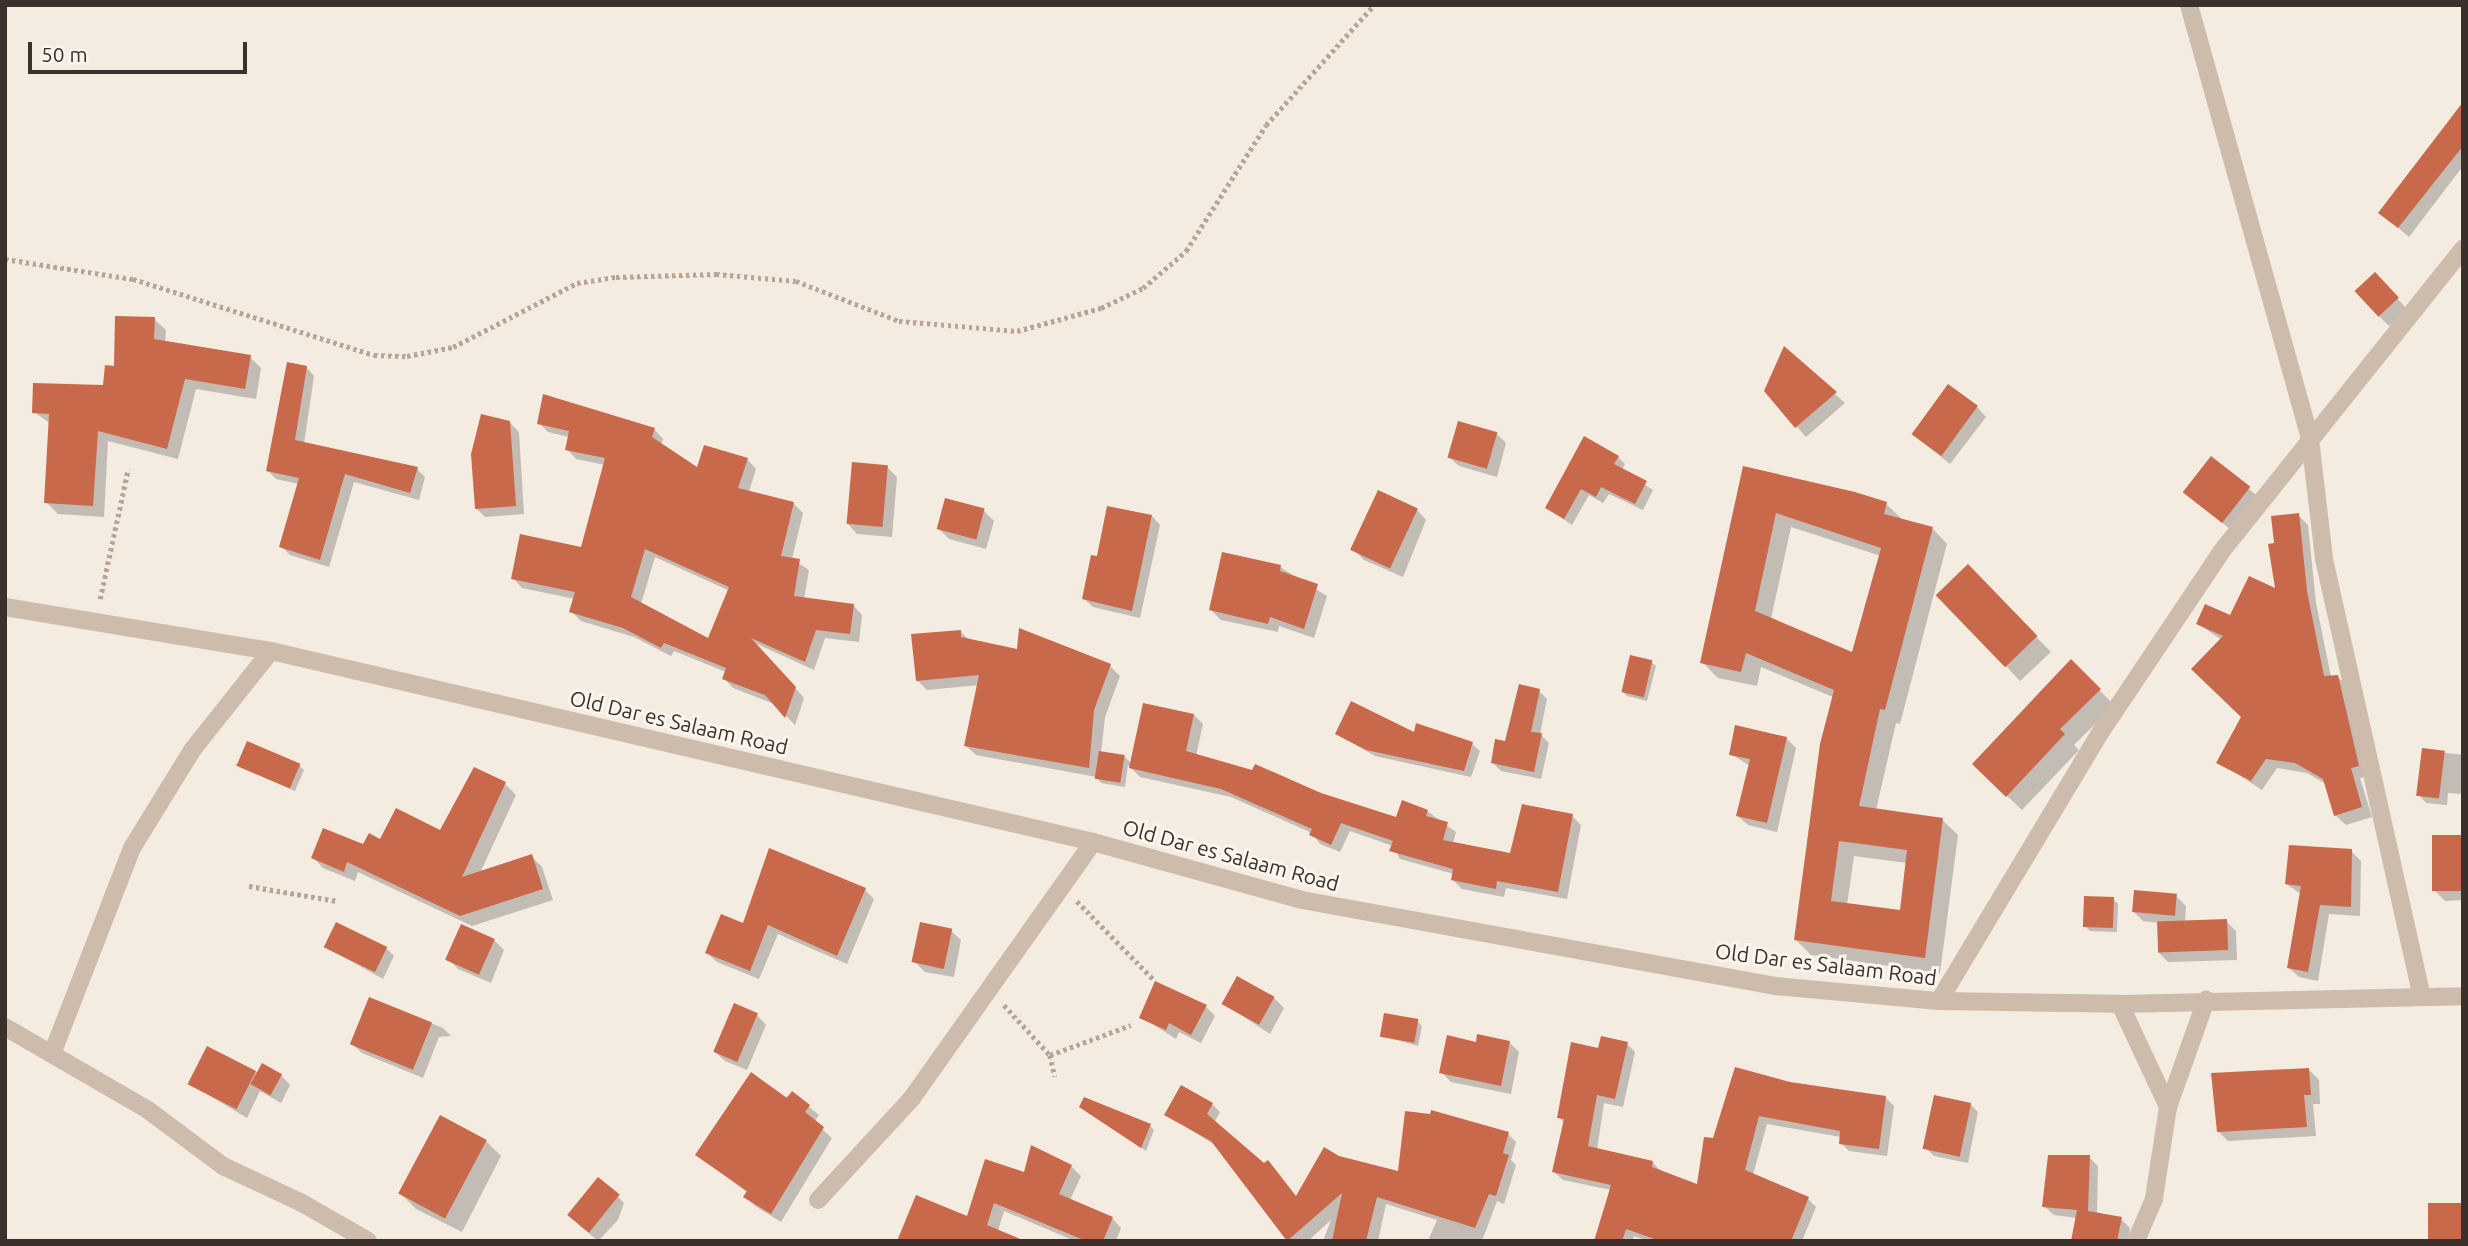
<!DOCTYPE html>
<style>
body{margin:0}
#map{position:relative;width:2468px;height:1246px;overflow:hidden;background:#f4ebe1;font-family:Ubuntu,sans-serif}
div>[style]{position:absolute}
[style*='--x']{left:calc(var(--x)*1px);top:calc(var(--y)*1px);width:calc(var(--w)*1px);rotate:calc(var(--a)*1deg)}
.shadow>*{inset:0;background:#0003;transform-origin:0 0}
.building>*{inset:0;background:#c8694b;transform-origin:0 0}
.path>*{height:4.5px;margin-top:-2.25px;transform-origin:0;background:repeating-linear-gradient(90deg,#b9a596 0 3.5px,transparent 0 7px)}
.minor>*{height:18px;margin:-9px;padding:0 9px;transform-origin:9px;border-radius:9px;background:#cdbbac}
span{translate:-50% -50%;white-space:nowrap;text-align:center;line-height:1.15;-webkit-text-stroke:6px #fbf5ee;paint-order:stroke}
.street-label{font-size:21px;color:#3b302b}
.frame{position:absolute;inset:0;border:7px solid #3b302b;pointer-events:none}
.scale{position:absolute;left:28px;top:42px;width:219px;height:32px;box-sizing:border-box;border:4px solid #3b302b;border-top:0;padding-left:9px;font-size:21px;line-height:24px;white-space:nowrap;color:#3b302b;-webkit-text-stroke:5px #fbf5ee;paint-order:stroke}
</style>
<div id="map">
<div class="shadow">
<i style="clip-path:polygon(2463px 105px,2463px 166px,2409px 237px,2381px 213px)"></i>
<i style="clip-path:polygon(2384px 284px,2407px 309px,2389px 326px,2379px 316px)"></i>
<i style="clip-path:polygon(154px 319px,166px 330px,165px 343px,250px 357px,261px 368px,256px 399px,196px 389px,178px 459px,108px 441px,104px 517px,58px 514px,46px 502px,51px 424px,34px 412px,105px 387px)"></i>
<i style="clip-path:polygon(1784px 349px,1845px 403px,1806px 437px,1766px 391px)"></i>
<i style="clip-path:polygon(306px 367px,314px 376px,304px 444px,417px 469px,425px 477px,419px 500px,354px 482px,329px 567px,290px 555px,281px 546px,299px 484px,276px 479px,268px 471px)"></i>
<i style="clip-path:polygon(1977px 407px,1986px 417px,1950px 464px,1922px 442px)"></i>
<i style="clip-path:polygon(510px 423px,519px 432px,524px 514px,485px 517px,476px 508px)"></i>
<i style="clip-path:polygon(evenodd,539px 423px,654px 429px,663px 439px,661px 445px,698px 469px,747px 459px,756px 469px,749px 492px,794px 504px,803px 513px,792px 559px,809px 570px,804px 599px,853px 605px,862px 615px,859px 642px,825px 638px,814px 670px,755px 643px,804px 698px,795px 725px,774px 704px,733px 688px,724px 678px,726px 672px,674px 651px,671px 656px,634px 637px,581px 621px,571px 611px,575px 599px,522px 588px,513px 578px,583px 549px,605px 465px,576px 459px,567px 449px,569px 437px,548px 432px,539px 423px,655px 557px,730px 591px,709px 640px,641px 604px,655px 557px)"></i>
<i style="clip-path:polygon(1496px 433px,1506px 443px,1497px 477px,1459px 466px,1449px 457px)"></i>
<i style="clip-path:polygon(1618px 457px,1625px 464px,1622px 470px,1653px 490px,1643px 510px,1609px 494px,1603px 503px,1589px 495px,1572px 525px,1547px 508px)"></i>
<i style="left:2212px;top:458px;width:62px;height:43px;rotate:40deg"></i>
<i style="clip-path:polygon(887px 467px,897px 477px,892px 537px,857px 534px,848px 524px)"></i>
<i style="clip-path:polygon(evenodd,1744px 468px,1886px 504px,1902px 519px,1932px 528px,1947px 544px,1900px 724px,1896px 723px,1876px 810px,1942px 820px,1958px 835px,1940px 973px,1811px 955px,1796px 940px,1833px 697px,1761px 667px,1757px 686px,1718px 678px,1702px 662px,1744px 468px,1791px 527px,1881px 556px,1854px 654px,1771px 619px,1791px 527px,1744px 468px,1854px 856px,1907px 863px,1901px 912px,1847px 905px,1854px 856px)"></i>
<i style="clip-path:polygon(1417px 510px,1426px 520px,1403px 577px,1364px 560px,1355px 551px)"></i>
<i style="clip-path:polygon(984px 511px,994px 521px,986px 549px,949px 539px,939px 529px)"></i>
<i style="clip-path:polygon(2298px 515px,2308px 525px,2316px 603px,2331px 677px,2338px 677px,2348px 687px,2368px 776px,2360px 778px,2372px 817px,2346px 825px,2335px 815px,2326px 784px,2307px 773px,2277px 768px,2262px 790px,2219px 762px,2243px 717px,2222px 640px,2198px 624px,2231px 617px,2277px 591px,2276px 545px)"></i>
<i style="clip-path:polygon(1152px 516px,1160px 525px,1140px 618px,1093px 607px,1084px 599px,1099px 558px)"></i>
<i style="clip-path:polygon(1280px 567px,1327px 596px,1314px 638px,1279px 626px,1278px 632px,1221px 620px,1211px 610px)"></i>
<i style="clip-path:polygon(1982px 581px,2051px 652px,2020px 681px,2006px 666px)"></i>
<i style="clip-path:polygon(960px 631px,969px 640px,1019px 651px,1021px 631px,1110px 666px,1120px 676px,1105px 717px,1101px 753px,1125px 757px,1132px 764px,1194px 715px,1203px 724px,1196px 756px,1398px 819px,1427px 811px,1456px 832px,1453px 843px,1512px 855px,1572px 816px,1581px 825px,1567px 899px,1506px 888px,1504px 897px,1462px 889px,1453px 880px,1454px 874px,1400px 859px,1393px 846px,1350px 831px,1340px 852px,1320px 844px,1312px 833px,1231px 797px,1140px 777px,1128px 765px,1125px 787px,1101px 783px,1097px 777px,976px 755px,966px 746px,979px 685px,927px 690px,917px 680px)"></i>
<i style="clip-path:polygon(2071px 661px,2114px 705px,2074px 745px,2079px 750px,2022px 810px,1989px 779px)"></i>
<i style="clip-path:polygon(1651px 662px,1656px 666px,1647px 701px,1627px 696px,1622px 691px)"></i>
<i style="clip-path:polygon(1539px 691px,1547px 699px,1540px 734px,1549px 743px,1541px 779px,1501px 771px,1493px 763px)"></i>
<i style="clip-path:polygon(1337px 734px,1415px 735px,1472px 744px,1480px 751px,1471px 777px,1375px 756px)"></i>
<i style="clip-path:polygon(1786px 738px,1796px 748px,1777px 832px,1748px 825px,1738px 816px,1750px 766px,1731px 754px)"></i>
<i style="clip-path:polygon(2423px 750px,2463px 755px,2463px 794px,2448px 793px,2447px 805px,2426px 803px,2419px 795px)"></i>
<i style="clip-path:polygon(234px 764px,299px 765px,304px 770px,295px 791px)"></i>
<i style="clip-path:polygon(505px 784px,516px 795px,480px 873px,531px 856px,542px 867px,553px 900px,472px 926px,358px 872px,355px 881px,323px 868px,313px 857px,441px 832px)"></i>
<i style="clip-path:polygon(2461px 837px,2463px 900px,2445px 901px,2435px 891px)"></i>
<i style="clip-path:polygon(2351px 851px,2361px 861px,2360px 916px,2329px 914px,2318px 981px,2299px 977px,2289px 968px,2301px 894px,2286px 884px)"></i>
<i style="clip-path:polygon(865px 890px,874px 899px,847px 964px,778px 934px,759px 979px,717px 962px,707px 953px,744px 926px)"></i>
<i style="clip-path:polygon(2176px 896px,2186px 906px,2185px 923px,2226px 921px,2236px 931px,2237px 960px,2168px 962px,2158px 952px,2159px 923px,2143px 921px,2133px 911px)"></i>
<i style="clip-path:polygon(2113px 899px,2118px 904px,2117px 932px,2090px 931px,2085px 926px)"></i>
<i style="clip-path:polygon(951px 931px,961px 940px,954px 977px,925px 972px,915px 962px)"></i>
<i style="clip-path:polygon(494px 940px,504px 950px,491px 983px,458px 969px,448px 959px)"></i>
<i style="clip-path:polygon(325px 947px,386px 948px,394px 956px,383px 979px)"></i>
<i style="clip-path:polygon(1274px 998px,1284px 1008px,1270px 1034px,1224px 1004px)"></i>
<i style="clip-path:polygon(370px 999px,443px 1028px,451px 1036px,439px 1037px,423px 1078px,362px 1053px,352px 1044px)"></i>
<i style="clip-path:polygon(1205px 1006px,1215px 1016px,1201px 1043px,1179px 1032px,1176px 1039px,1141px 1017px)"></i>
<i style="clip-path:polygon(757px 1015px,766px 1025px,747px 1070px,725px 1061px,715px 1052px)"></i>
<i style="clip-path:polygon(1417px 1021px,1422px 1026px,1418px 1046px,1382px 1036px)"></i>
<i style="clip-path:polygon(1509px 1042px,1519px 1052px,1511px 1094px,1451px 1082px,1441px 1072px,1477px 1044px)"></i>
<i style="clip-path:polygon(1627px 1044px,1635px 1052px,1623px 1107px,1604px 1103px,1597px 1150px,1652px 1162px,1661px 1171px,1698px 1186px,1715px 1140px,1790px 1084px,1885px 1097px,1894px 1106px,1887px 1156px,1849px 1151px,1841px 1143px,1841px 1137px,1767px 1124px,1753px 1175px,1808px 1199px,1816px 1207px,1802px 1241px,1648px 1241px,1634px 1236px,1633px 1241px,1595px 1241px,1611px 1190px,1563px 1180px,1554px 1172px,1565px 1124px,1559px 1117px,1599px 1051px)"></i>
<i style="clip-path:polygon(2309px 1070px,2319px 1080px,2320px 1104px,2313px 1104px,2316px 1136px,2228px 1141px,2218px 1131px)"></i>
<i style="clip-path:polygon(255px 1072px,281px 1075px,290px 1085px,281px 1103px,260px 1091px,247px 1118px,190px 1084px)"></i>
<i style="clip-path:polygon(792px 1093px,819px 1115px,814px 1122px,832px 1138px,781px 1222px,755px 1206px,746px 1197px,748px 1193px,697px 1155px)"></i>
<i style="clip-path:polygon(1212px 1104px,1220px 1112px,1214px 1123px,1297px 1198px,1338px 1158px,1400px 1174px,1508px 1134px,1516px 1142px,1511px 1160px,1516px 1165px,1504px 1204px,1497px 1201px,1482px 1241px,1428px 1241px,1437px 1220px,1386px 1204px,1378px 1241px,1323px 1241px,1331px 1220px,1308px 1241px,1289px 1241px,1218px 1147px,1167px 1115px)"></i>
<i style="clip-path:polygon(1970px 1104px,1978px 1112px,1968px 1163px,1934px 1156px,1926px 1148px)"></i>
<i style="clip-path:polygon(1086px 1111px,1150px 1126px,1154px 1130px,1146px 1151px)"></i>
<i style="clip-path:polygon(486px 1141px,501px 1156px,462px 1232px,416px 1209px,401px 1194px)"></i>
<i style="clip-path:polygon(2089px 1157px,2098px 1166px,2097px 1215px,2121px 1219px,2130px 1228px,2128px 1241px,2073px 1241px,2077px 1218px,2054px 1215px,2044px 1206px)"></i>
<i style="clip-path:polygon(1071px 1166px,1081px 1176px,1070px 1200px,1112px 1218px,1121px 1228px,1116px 1241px,1075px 1241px,1004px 1211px,998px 1231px,968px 1219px,1026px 1174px)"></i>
<i style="clip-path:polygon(614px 1193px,624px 1203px,618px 1220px,598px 1241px,578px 1224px)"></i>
</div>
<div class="building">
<i style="clip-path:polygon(2463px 102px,2463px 146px,2398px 228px,2378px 213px)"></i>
<i style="left:2375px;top:272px;width:35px;height:28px;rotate:47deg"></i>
<i style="clip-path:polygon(115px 316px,155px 317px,154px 339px,251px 355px,245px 389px,185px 379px,167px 449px,98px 431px,93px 506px,44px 503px,49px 414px,32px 413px,33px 383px,103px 385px,105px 365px,114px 366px)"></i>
<i style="clip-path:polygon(1784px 346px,1837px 392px,1795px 428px,1764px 391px)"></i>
<i style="clip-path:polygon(287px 362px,307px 366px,295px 440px,418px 467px,410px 493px,345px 474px,320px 560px,279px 547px,299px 478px,266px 471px)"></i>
<i style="left:1948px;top:384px;width:37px;height:62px;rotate:36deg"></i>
<i style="clip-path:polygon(evenodd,543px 394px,655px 428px,652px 437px,697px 467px,704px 445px,748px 458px,738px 488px,794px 502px,781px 556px,800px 559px,794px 596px,854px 604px,850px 634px,816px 630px,805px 662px,751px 638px,796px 687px,785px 718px,765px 695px,722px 679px,726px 668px,664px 643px,661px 648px,623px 628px,569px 612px,575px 592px,511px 579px,520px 534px,581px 547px,605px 458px,565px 450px,569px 431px,537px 424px,543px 394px,645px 549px,729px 587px,708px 638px,631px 597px,645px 549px)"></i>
<i style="clip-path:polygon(481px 414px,510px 421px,516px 506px,475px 509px,471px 454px)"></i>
<i style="left:1458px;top:421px;width:41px;height:38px;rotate:16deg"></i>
<i style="clip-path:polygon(1584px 436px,1619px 456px,1614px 464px,1647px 481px,1635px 504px,1601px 487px,1596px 497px,1581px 489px,1564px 519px,1545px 508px)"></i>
<i style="left:2211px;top:456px;width:50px;height:46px;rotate:38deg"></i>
<i style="left:852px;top:462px;width:36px;height:62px;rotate:5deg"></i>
<i style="clip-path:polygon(evenodd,1743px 466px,1855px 492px,1887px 502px,1884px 514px,1933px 527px,1885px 710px,1880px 709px,1859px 806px,1943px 818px,1925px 958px,1794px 940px,1820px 744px,1834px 690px,1746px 653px,1741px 672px,1700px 663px,1743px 466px,1776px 513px,1881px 548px,1852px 652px,1755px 611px,1776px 513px,1743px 466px,1839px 841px,1907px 850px,1900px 910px,1831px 901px,1839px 841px)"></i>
<i style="left:1378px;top:490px;width:44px;height:66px;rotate:25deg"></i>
<i style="left:945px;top:498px;width:41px;height:32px;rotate:15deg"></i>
<i style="clip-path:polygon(1107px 506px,1152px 515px,1132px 611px,1082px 599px,1091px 555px,1097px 556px)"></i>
<i style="clip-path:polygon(2299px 513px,2307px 591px,2324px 676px,2338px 675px,2359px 766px,2351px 768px,2362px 807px,2334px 816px,2323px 779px,2295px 763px,2266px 759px,2251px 781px,2216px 763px,2241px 717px,2191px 669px,2223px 636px,2196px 624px,2205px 604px,2230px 615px,2249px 576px,2275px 588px,2268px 544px,2274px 543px,2271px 516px)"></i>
<i style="clip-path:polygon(1222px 552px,1281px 565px,1280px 571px,1318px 584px,1304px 629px,1270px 617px,1268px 624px,1209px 610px)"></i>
<i style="left:1968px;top:564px;width:100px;height:45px;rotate:46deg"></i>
<i style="clip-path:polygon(1019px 628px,1111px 664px,1094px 710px,1089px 768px,964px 746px,979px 675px,916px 681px,911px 634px,961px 630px,961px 637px,1017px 649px)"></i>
<i style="left:1630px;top:655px;width:23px;height:38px;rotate:13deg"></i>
<i style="clip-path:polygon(2071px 659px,2101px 689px,2060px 729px,2065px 734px,2006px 797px,1972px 764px)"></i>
<i style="clip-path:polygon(1519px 684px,1540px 689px,1531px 732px,1542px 733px,1534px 772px,1491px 763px,1495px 739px,1505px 741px)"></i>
<i style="clip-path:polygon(1351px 701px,1414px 732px,1416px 723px,1473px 742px,1464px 771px,1366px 750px,1335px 734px)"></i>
<i style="clip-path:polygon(1143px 703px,1194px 714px,1186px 751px,1252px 770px,1255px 764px,1321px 793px,1396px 817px,1402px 800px,1428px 810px,1426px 816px,1448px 822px,1443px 840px,1510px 853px,1522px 804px,1573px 814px,1558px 892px,1497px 881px,1496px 889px,1451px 880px,1453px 869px,1389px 851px,1393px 841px,1341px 823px,1331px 845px,1309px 835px,1312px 829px,1221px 789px,1129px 768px)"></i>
<i style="clip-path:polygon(1735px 725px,1787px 737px,1767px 823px,1736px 816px,1750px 759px,1729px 755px)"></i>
<i style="left:247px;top:741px;width:58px;height:27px;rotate:23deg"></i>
<i style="left:2422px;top:748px;width:23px;height:48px;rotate:7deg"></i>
<i style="left:1099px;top:751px;width:26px;height:28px;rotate:9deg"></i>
<i style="clip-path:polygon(474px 767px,506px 782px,462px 877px,532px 854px,543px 889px,460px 916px,347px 862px,344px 872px,311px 858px,323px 828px,363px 844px,369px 833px,380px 839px,396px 808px,440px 830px)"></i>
<i style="left:2432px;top:835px;width:30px;height:56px"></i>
<i style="clip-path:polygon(2289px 845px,2352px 849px,2351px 907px,2320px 905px,2308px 972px,2287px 968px,2301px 886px,2285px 884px)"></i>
<i style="clip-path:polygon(769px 848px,866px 888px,837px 956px,768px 925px,750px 971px,705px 953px,721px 914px,743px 923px)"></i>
<i style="left:2134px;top:890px;width:43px;height:22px;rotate:5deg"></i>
<i style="left:2084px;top:896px;width:30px;height:31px;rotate:2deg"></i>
<i style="left:2227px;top:919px;width:31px;height:70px;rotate:88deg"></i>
<i style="left:336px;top:922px;width:57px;height:28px;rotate:26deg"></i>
<i style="left:920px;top:922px;width:33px;height:41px;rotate:12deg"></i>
<i style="left:461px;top:924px;width:37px;height:39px;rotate:24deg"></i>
<i style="left:1237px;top:976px;width:43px;height:32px;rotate:29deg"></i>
<i style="clip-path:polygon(1155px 981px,1207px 1005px,1191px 1035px,1169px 1023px,1166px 1030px,1139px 1018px)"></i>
<i style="left:369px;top:997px;width:68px;height:51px;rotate:22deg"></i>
<i style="left:734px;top:1003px;width:26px;height:53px;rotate:23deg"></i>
<i style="left:1384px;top:1013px;width:35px;height:24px;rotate:10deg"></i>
<i style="clip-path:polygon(1477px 1034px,1510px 1041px,1501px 1086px,1439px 1073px,1447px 1035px,1476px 1042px)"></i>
<i style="clip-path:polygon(1601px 1036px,1628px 1042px,1615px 1099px,1597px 1095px,1588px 1146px,1653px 1161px,1652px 1167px,1697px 1184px,1704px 1137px,1713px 1138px,1735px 1067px,1790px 1082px,1886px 1096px,1879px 1149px,1839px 1144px,1840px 1131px,1759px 1116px,1745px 1170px,1809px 1197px,1791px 1241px,1660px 1241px,1626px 1229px,1622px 1241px,1594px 1241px,1611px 1185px,1552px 1172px,1564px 1119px,1557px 1118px,1571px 1042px,1598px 1048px)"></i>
<i style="left:207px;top:1046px;width:55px;height:43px;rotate:27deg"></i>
<i style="left:262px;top:1063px;width:23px;height:24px;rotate:29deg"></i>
<i style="clip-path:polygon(2309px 1068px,2311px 1095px,2304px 1095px,2307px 1127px,2217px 1132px,2211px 1073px)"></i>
<i style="clip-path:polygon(751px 1072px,787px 1098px,792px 1091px,810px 1105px,805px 1112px,824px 1127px,771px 1214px,743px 1197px,747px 1191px,695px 1155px)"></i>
<i style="clip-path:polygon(1181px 1085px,1213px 1103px,1207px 1114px,1264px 1163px,1268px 1160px,1296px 1196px,1324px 1147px,1339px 1156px,1398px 1171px,1405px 1111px,1430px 1114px,1431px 1110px,1509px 1132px,1503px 1153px,1509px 1155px,1496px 1196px,1489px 1194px,1475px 1228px,1377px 1197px,1366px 1241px,1332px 1241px,1342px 1193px,1287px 1241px,1211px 1141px,1164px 1115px)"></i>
<i style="left:1934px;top:1095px;width:38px;height:55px;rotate:12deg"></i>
<i style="clip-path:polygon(1084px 1097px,1151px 1124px,1141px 1148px,1079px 1107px)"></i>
<i style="left:440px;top:1115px;width:53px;height:89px;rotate:28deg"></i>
<i style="clip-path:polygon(1031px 1145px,1072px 1165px,1059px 1194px,1113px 1217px,1103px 1241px,1086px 1241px,994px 1203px,987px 1225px,1025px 1241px,897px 1241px,916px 1195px,967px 1216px,985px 1159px,1024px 1172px)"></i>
<i style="clip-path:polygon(2048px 1155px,2090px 1155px,2088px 1211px,2122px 1217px,2117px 1241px,2071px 1241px,2077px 1210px,2042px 1207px)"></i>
<i style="left:598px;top:1177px;width:28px;height:49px;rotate:39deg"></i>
<i style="left:2463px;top:1203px;width:38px;height:35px;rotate:90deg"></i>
</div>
<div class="path">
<i style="--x:5;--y:259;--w:130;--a:8.9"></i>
<i style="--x:133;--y:279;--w:253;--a:17.5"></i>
<i style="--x:374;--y:355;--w:33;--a:2"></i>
<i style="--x:407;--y:356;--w:47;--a:-11.1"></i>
<i style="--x:453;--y:347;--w:140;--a:-27.3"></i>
<i style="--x:577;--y:283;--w:39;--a:-9"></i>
<i style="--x:616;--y:277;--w:100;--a:-1.7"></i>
<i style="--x:716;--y:274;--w:80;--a:5"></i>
<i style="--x:796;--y:281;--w:110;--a:21.2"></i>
<i style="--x:899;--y:321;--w:118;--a:4.8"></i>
<i style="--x:1017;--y:331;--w:87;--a:-15.3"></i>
<i style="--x:1101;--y:308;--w:47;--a:-25.5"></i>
<i style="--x:1143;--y:288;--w:57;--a:-40.7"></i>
<i style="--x:1186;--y:251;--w:149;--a:-57.6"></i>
<i style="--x:1266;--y:125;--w:161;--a:-48"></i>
<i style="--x:100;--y:599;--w:133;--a:-77.8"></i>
<i style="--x:249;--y:886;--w:89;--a:9.7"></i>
<i style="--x:1077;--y:901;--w:112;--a:45.7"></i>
<i style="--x:1004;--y:1005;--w:68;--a:47.4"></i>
<i style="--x:1050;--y:1055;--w:22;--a:77"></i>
<i style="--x:1050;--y:1055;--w:86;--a:-20.3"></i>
</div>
<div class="minor">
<i style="--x:2189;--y:5;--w:451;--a:74.4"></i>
<i style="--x:2310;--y:439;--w:121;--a:83.3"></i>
<i style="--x:2324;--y:559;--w:448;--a:77.4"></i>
<i style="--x:5;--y:607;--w:270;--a:9.4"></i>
<i style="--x:271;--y:651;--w:844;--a:13.08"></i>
<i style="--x:1093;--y:842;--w:217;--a:15.5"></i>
<i style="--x:1302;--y:900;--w:482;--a:10.3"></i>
<i style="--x:1776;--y:986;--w:164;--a:5.3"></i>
<i style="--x:1939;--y:1001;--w:181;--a:0.9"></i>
<i style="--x:2120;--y:1004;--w:343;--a:-1.3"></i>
<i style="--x:1939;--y:1001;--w:316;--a:-59"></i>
<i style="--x:2102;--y:730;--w:214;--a:-56.2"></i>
<i style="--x:2221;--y:552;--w:388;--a:-51.4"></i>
<i style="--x:2120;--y:1004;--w:114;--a:65"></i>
<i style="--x:2168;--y:1107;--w:93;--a:98.7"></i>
<i style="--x:2154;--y:1199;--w:46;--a:113.2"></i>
<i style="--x:5;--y:1027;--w:165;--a:30.1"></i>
<i style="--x:148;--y:1110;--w:94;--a:36.7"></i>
<i style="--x:223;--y:1166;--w:87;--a:25.1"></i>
<i style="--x:302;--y:1203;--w:76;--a:29.9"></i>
<i style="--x:52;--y:1054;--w:221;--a:-68.8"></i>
<i style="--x:132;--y:848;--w:116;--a:-58.4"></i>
<i style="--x:193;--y:749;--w:125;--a:-51.5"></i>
<i style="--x:2168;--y:1107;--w:114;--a:-70.4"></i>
<i style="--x:818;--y:1200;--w:139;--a:-47.3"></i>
<i style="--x:912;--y:1098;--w:314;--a:-54.7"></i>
</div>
<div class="street-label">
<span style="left:679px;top:722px;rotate:13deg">Old Dar es Salaam Road</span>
<span style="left:1231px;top:855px;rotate:15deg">Old Dar es Salaam Road</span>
<span style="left:1826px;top:964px;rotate:7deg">Old Dar es Salaam Road</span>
</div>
<div class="frame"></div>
<div class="scale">50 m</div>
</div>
